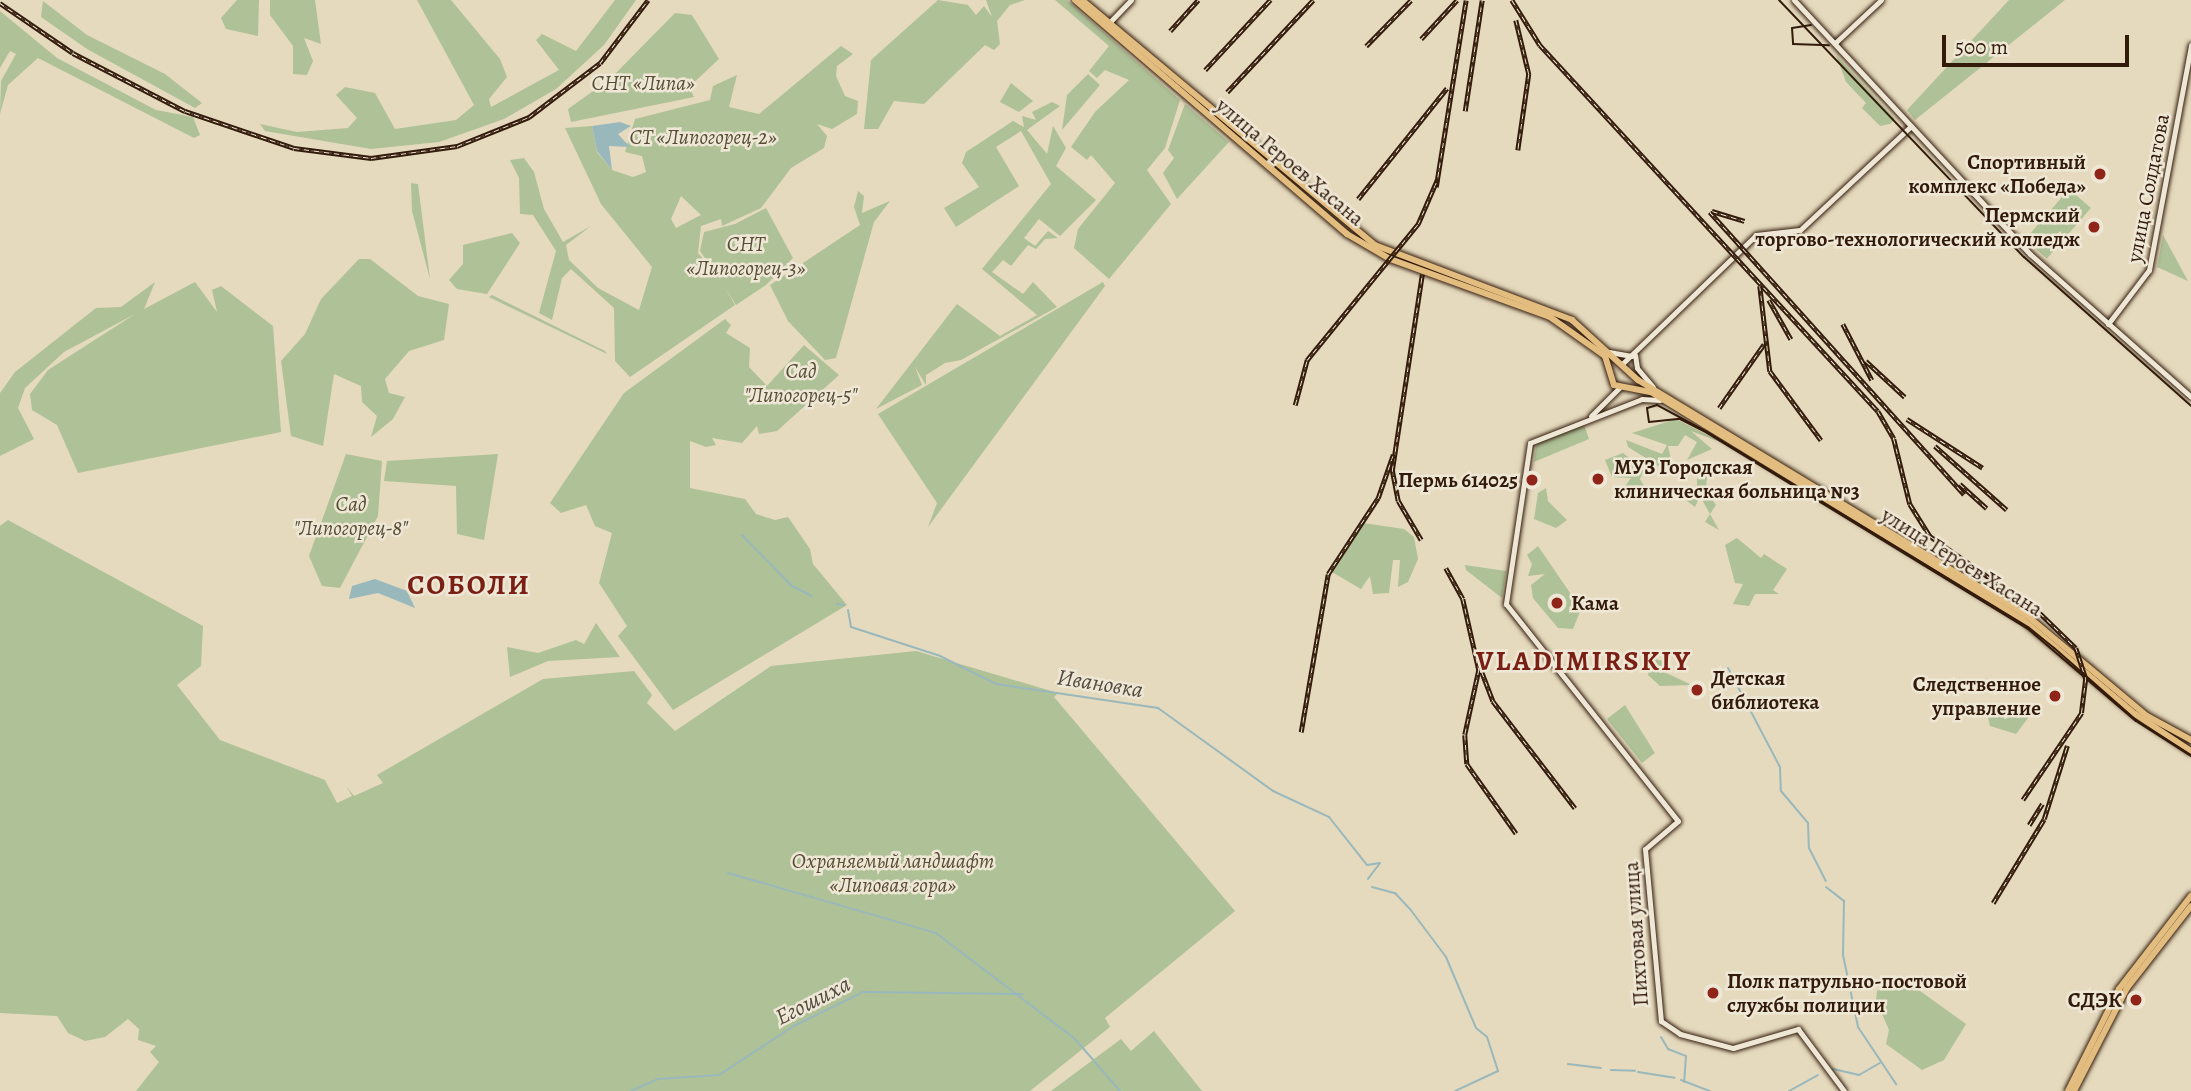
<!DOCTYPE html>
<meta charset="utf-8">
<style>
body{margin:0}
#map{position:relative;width:2191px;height:1091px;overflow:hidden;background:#e5dabe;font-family:Alegreya,serif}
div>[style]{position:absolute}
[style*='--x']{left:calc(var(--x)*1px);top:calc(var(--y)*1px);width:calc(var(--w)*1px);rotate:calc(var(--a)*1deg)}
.green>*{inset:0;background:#aec197;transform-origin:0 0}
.water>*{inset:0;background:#99b8bb}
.stream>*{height:2px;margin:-1px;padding:0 1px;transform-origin:1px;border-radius:1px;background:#99b8bb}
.roads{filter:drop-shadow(0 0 2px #331b0b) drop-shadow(0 0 2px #331b0b)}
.secondary>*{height:5px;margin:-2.5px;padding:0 2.5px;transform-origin:2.5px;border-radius:2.5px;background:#eee7d5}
.primary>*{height:6px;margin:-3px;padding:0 3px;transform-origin:3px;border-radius:3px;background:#e2bd7f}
.tram>*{height:2px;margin:-1px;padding:0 1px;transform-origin:1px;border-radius:1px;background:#331b0b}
.rail>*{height:4.5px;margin-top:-2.25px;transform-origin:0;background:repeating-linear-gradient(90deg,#eee7d5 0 5px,#331b0b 0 10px);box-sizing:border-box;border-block:2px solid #331b0b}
.dots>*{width:19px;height:19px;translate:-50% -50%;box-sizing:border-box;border:4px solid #eee7d5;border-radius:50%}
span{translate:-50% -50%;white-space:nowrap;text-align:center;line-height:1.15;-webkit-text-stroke:5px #eee7d5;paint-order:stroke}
.park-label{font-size:21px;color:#584d35;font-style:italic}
.street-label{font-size:21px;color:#331b0b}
.poi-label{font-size:21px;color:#331b0b;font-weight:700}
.right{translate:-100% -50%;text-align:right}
.left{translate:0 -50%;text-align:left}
.water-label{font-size:23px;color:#524a40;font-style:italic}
.district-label{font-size:28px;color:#7a1f14;font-weight:700;letter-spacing:2px}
.scale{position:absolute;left:1942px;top:35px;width:187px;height:32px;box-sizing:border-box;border:4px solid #331b0b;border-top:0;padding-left:9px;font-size:21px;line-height:24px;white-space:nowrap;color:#331b0b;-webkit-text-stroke:5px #eee7d5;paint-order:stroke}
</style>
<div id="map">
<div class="green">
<i style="clip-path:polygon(237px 0,259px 0,258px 36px,226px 29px,221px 18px)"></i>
<i style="clip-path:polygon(270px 0,315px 0,321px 44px,304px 38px,313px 61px,307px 75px,293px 74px,293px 46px,270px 15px)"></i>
<i style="clip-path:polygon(417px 0,451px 0,500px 59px,507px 77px,489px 99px,491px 107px,559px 70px,536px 40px,542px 34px,576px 51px,615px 0,636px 0,604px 45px,556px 89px,504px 119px,439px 142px,371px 149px,265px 131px,260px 124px,297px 132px,348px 128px,357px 118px,336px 95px,345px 87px,375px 93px,395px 129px,456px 120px,474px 105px)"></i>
<i style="clip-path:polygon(938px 0,968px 5px,976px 15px,984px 6px,992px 17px,986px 0,1025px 0,1010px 5px,997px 21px,1000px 44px,994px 50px,985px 45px,924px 104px,894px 101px,878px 129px,864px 129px,871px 60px)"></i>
<i style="clip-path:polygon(1055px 0,1067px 0,1180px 100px,1165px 148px,1147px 170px,1171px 204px,1109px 279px,1074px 248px,1078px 229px,1115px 183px,1091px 155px,1087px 160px,1071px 147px,1095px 112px,1129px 80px,1105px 70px,1097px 78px,1089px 71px,1109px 46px)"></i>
<i style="clip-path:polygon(2009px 0,2065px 0,1915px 120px,1907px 110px)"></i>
<i style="clip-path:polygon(43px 1px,87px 35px,165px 74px,202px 103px,195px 108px,87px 49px,41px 17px)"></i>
<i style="clip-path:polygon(0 11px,57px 58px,156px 110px,193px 117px,200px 135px,194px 138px,38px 58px,8px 85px,0 114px,1px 81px,16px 54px,10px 51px,0 68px)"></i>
<i style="clip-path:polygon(675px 13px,692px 15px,719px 59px,689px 87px,694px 97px,571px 122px,568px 109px,610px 79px)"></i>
<i style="clip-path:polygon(evenodd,841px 46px,853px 54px,837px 66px,836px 76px,845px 96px,858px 101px,857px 114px,832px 129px,817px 124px,827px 136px,824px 148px,791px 168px,761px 208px,722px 226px,721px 219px,701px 226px,698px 253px,721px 281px,700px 251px,704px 232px,735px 224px,766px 208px,793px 258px,766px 285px,736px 305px,725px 288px,735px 305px,630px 377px,615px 361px,614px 308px,571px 269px,562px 278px,552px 320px,539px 313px,556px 251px,533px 215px,520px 214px,519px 178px,510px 160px,524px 158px,534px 172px,544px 209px,563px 242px,591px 226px,566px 245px,569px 260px,598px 288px,639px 310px,652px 267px,601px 204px,565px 128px,592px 126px,597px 152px,612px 170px,633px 177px,646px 172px,642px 156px,625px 152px,635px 119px,710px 100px,713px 86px,737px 75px,729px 107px,759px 114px,841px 46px,681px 196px,701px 215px,676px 228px,671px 219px,681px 196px)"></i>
<i style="clip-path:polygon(1836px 55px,1895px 119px,1890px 124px,1880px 126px,1862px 108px,1866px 103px,1846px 82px)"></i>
<i style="clip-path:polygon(1088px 74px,1100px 85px,1062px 130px,1067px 95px)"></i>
<i style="clip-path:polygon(1011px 83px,1033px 101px,1019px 112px,1000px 102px)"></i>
<i style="clip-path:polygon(1052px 102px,1060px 106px,1027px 130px,1047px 154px,1053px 126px,1066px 148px,1056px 166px,1096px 200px,1060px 236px,1039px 219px,1024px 238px,1035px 246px,1048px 231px,1058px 238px,1045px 239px,1036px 249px,1028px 245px,1011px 266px,1003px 260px,992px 272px,1023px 294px,1033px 282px,1057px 307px,961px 360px,945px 363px,926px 375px,926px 385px,915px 367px,922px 385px,876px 409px,957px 304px,1000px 336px,1037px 315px,982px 269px,1051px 184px,1021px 131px,996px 147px,1019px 186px,956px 227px,944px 208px,979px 187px,962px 163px,966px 152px,1013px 121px,1024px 127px,1022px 116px,1036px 120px,1032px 112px)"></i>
<i style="clip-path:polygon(1185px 104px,1229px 142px,1177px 199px,1163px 173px,1174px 158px,1168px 150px)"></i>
<i style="clip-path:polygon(411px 183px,418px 184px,430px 279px,412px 211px)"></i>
<i style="left:2069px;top:189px;width:29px;height:67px;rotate:41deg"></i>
<i style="clip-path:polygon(858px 191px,864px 196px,862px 213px,890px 201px,874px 222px,836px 358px,825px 360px,788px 321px,770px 285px,860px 225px,854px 207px)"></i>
<i style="clip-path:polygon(512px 233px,520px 243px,487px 294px,457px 289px,449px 280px,463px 264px,463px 245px)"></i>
<i style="clip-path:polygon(2163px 235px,2188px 281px,2157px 267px)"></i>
<i style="clip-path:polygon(359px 259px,370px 259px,418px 296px,449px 304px,444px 340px,409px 351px,385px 379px,389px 393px,405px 397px,393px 419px,371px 437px,377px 416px,362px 402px,361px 386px,334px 374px,323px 446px,291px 436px,281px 361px,305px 334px,321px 299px)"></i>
<i style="clip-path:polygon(155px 282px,144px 309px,195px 282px,217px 312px,212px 290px,221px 286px,273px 326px,281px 432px,78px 473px,57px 425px,32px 410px,30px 394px,48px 370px,135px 314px,64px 352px,25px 388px,18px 408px,34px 439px,0 456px,0 393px,15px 372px,96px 308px,121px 307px)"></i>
<i style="clip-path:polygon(1103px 282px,1105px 286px,928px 527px,937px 503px,878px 414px)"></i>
<i style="clip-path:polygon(492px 295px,605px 351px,607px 354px,489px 297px)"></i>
<i style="clip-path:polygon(725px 319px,731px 325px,726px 333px,750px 348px,749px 367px,767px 386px,804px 345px,839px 375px,777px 431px,759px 434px,757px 426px,742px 443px,712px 438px,716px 445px,706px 447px,690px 441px,690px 488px,745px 499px,756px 514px,775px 520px,788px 517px,810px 549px,813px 564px,847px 605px,673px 710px,618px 636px,627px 626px,599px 583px,612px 533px,595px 526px,586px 505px,561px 513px,550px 503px,624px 393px)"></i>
<i style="clip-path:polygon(1676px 419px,1723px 443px,1691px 431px,1712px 449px,1687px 460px,1697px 442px,1685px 435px,1678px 446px,1668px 446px,1672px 464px,1665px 470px,1628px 447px,1626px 440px,1662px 454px,1667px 445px,1632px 433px)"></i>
<i style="clip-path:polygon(1583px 422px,1589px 439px,1534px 462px,1537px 441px)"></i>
<i style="clip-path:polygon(1623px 453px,1644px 470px,1640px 479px,1648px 493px,1627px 496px,1623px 489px,1631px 478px,1612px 477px,1605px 460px)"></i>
<i style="clip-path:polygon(346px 454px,382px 461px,378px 516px,340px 588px,322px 586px,309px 556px)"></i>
<i style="clip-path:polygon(498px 454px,484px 540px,457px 534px,456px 486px,384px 481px,387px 461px)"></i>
<i style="clip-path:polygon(1707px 476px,1706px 490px,1716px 505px,1710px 514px,1719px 530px,1705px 522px,1710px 514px,1700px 496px,1695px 507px,1687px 501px,1691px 493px,1685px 489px,1697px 490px,1697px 479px)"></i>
<i style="clip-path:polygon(1546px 488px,1548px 501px,1567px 520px,1556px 528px,1534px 519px,1538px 493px)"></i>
<i style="clip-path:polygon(8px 520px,203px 626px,201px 666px,177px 685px,220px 740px,325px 780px,337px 803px,352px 796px,346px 786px,354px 796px,383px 783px,377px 775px,543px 679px,634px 671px,652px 695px,647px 703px,675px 731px,771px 666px,916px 651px,1058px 693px,1054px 697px,1235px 911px,1105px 1018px,1110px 1027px,1030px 1091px,136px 1091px,159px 1062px,150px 1052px,156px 1046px,138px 1040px,139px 1029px,128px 1019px,105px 1037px,85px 1041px,68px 1033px,57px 1016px,0 1013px,0 526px)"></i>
<i style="clip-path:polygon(1363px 523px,1404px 529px,1414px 537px,1418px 559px,1408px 582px,1398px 587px,1400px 560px,1393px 560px,1389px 593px,1373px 594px,1370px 576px,1361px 589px,1332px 572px)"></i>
<i style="clip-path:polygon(1737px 538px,1761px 558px,1764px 554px,1787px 569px,1773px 590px,1779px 594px,1755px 594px,1749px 606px,1733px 604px,1743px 584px,1735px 583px,1725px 545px)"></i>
<i style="clip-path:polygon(1538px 546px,1581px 609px,1573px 629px,1558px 628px,1533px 598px,1531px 585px,1545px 574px,1528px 576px,1532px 564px,1527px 555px)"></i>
<i style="clip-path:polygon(1465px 565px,1506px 571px,1502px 598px,1466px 570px)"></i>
<i style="clip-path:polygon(596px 623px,620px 657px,548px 661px,510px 677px,507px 647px,538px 653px,576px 640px,584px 644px)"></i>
<i style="clip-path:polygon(1651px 658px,1663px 661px,1664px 672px,1692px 685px,1660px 686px,1648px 675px)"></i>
<i style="clip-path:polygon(1625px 705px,1655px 753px,1642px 763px,1607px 719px)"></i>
<i style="clip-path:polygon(1986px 709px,2031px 714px,2016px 734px,1990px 726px)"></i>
<i style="clip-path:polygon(1902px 978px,1966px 1024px,1944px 1060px,1922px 1070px,1886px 1044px,1889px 1030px,1876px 1000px,1877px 991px)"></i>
<i style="clip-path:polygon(1154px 1031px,1202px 1091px,1051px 1091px,1121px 1039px,1131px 1051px)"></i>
</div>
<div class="water">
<i style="clip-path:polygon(620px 122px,631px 126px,618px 134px,630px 147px,609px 146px,612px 170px,597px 151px,592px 126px)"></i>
<i style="clip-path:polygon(375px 579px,407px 591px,415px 608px,378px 593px,349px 599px,352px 586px)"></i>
</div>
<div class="stream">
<i style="--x:742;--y:535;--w:71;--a:45.6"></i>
<i style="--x:792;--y:586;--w:22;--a:27"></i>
<i style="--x:837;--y:604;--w:7;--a:8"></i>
<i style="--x:848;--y:610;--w:17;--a:80"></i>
<i style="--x:851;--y:627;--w:94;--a:18"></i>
<i style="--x:940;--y:656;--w:63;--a:26.6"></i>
<i style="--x:996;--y:684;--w:164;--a:8.4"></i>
<i style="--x:1158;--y:708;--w:142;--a:35.8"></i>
<i style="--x:1273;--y:791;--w:62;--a:24.9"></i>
<i style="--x:1329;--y:817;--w:61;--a:51.6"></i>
<i style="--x:1367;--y:865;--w:13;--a:-9"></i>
<i style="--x:1380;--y:863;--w:20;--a:127"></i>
<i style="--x:1728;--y:668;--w:112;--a:62.3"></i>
<i style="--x:1780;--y:767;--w:24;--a:88"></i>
<i style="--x:1781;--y:791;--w:42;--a:49.8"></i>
<i style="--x:1808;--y:823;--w:25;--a:88"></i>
<i style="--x:1809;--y:848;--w:37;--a:63"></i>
<i style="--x:728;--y:873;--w:216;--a:16.1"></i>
<i style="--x:936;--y:933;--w:175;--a:37.3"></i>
<i style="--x:1075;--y:1039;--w:69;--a:49.1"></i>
<i style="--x:1372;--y:887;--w:24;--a:15"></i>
<i style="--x:1395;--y:893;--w:22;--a:47"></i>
<i style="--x:1410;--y:909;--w:60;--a:53.1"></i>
<i style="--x:1446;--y:957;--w:77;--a:67.1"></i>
<i style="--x:1476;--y:1028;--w:14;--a:39"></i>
<i style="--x:1487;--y:1037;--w:36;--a:72"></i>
<i style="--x:1498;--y:1071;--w:47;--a:155.1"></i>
<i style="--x:1826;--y:887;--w:23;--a:38"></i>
<i style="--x:1844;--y:901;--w:54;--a:91.1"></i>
<i style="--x:1843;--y:955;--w:74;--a:78.2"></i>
<i style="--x:1858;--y:1027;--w:69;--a:56.3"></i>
<i style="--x:1661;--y:1037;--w:14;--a:60"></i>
<i style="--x:1668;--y:1049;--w:19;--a:21"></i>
<i style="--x:1686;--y:1056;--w:26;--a:94"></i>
<i style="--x:1568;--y:1064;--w:33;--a:7"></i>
<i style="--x:1833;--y:1069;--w:27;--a:13"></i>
<i style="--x:1859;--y:1075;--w:24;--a:-30"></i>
<i style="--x:1611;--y:1070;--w:24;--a:2"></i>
<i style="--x:1638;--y:1072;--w:37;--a:9"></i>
<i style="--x:1681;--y:1080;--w:31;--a:21"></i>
<i style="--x:631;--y:1091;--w:30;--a:-24"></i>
<i style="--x:658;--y:1079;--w:61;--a:-3.8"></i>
<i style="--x:719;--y:1075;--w:90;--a:-33.2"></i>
<i style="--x:794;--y:1026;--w:77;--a:-26.2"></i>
<i style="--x:863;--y:992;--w:159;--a:0.7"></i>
<i style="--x:1789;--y:1091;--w:33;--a:-29"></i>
</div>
<div class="roads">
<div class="secondary">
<i style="--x:1794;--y:0;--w:347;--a:47.1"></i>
<i style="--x:2030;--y:254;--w:215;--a:41.6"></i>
<i style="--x:1106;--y:26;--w:36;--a:-46"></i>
<i style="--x:1835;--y:43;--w:63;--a:-43.1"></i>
<i style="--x:2108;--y:324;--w:68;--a:-52.8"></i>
<i style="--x:2149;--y:270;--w:229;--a:-79.4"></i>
<i style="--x:1609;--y:352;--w:23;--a:10"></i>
<i style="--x:1635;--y:355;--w:13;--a:81"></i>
<i style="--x:1637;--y:368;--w:25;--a:50"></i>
<i style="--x:1622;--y:364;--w:186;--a:-43.9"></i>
<i style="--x:1756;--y:235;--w:44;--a:-6.5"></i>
<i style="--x:1800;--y:230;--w:152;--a:-43.1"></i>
<i style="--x:1660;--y:400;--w:18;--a:-177"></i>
<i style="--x:1642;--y:399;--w:120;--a:158.6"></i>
<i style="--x:1530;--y:443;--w:163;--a:98.5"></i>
<i style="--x:1506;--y:604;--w:277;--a:51.6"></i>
<i style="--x:1678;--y:821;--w:43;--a:139.7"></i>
<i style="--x:1645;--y:849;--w:173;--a:84.7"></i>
<i style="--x:1661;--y:1021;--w:23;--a:34"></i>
<i style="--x:1680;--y:1034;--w:55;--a:14.8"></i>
<i style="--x:1733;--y:1048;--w:68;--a:-16.3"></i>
<i style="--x:1798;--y:1029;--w:77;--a:53.4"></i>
<i style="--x:1591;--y:416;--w:41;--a:-45"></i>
</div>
<div class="primary">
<i style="--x:1075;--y:0;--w:359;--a:40.7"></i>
<i style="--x:1347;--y:234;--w:50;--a:30.2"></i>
<i style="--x:1390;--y:259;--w:170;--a:19.9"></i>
<i style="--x:1550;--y:317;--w:67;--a:35.3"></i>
<i style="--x:1605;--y:356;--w:30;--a:73"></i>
<i style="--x:1614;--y:385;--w:38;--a:11"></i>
<i style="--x:1651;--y:392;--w:435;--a:31.5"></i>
<i style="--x:2022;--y:619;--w:148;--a:40.1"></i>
<i style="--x:2135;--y:714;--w:67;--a:33.5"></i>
<i style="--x:1082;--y:0;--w:382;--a:39.9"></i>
<i style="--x:1375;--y:245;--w:211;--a:20.8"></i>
<i style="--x:1572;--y:320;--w:89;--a:42.3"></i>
<i style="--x:1638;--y:380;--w:452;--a:31.2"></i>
<i style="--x:2025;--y:614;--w:159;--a:39.9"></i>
<i style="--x:2147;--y:716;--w:50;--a:28.6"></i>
<i style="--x:2068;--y:1091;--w:114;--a:-63.4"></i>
<i style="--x:2119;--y:989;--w:118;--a:-52.3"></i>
<i style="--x:2074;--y:1091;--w:116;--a:-62.8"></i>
<i style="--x:2127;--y:988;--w:104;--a:-52"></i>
</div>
</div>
<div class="tram">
<i style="--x:1779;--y:0;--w:355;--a:46.4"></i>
<i style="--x:2024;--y:257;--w:224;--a:41.7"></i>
<i style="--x:1811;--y:25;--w:19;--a:171"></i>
<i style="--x:1792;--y:28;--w:16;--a:86"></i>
<i style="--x:1793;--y:44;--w:36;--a:2"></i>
<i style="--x:2191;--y:755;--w:65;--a:-147.5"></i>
<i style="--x:2136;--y:720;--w:109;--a:-138.7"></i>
<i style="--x:2054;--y:648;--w:33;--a:-141"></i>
<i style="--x:2028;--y:627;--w:376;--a:-148.7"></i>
<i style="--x:1707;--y:432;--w:57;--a:-151.6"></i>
<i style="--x:1657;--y:405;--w:10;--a:163"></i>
<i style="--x:1647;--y:408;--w:14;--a:82"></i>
<i style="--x:1649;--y:422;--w:31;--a:-6"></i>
<i style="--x:1680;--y:419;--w:30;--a:27"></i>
<i style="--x:1707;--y:433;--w:375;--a:31.4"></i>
<i style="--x:2027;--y:628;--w:143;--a:40.5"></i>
<i style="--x:2136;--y:721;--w:65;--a:32.5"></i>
</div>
<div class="rail">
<i style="--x:1512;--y:0;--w:53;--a:58.1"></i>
<i style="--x:1540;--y:45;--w:498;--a:47.3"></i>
<i style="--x:1878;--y:411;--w:32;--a:60"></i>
<i style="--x:1894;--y:439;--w:67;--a:76.2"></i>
<i style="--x:1910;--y:504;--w:38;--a:58"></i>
<i style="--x:1930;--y:536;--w:134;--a:35"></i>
<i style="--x:2040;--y:613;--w:50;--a:44.2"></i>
<i style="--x:2076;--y:648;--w:32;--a:72"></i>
<i style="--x:2086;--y:678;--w:35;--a:97"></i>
<i style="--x:2082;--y:713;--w:105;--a:124.1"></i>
<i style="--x:0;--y:3;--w:88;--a:34.4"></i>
<i style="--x:73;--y:53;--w:126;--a:27.4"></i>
<i style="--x:185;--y:111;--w:115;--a:18.7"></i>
<i style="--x:294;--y:148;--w:78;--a:7.4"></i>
<i style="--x:371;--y:158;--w:87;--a:-7.9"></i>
<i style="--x:457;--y:146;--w:78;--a:-21.9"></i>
<i style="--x:529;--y:117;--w:89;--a:-37.3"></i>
<i style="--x:600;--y:63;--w:79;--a:-52.7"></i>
<i style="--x:1516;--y:20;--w:56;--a:76.5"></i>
<i style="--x:1529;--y:74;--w:77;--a:98.2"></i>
<i style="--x:1170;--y:31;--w:42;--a:-47.9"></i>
<i style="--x:1421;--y:39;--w:53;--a:-47.3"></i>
<i style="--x:1366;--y:46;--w:64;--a:-45.6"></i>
<i style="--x:1205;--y:70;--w:96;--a:-47.1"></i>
<i style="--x:1227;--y:92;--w:126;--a:-46.9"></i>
<i style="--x:1465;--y:111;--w:112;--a:-81.3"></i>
<i style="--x:1436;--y:187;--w:189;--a:-80.9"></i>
<i style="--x:1358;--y:199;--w:142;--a:-51.3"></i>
<i style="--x:1712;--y:211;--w:34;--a:17"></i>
<i style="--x:1710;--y:212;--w:380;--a:48"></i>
<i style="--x:1760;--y:286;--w:86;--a:83.3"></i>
<i style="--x:1770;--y:371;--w:86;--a:53.5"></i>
<i style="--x:1769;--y:300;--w:45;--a:60.6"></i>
<i style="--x:1843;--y:324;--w:63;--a:62.6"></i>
<i style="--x:1866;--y:361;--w:53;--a:42.7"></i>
<i style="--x:1295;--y:405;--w:47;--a:-75.1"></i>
<i style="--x:1307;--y:360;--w:176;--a:-50.8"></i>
<i style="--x:1418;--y:224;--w:48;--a:-66.6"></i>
<i style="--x:1719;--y:408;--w:78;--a:-54.9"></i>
<i style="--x:1907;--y:419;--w:90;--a:32.8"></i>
<i style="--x:1935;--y:446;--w:96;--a:41.6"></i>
<i style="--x:1960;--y:484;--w:36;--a:42"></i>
<i style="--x:1421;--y:540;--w:45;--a:-120.5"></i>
<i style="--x:1398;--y:501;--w:31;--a:-101"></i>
<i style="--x:1392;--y:471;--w:199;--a:-81.3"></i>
<i style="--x:1446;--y:568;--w:35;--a:61"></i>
<i style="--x:1463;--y:599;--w:73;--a:77.3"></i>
<i style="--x:1479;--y:670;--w:66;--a:102.2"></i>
<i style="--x:1465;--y:735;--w:29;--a:86"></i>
<i style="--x:1467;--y:764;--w:85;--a:54.6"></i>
<i style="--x:1482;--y:672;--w:31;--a:69"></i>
<i style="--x:1493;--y:701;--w:135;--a:52.5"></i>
<i style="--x:1301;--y:732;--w:160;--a:-80.3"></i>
<i style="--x:1328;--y:574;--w:91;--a:-56.7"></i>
<i style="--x:1378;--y:498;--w:46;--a:-70.8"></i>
<i style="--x:2029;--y:825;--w:25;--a:-58"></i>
<i style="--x:1993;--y:903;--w:98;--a:-58.7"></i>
<i style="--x:2044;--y:819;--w:77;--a:-72.5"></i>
</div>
<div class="dots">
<i style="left:2100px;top:174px;background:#8f2418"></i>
<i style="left:2094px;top:227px;background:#8f2418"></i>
<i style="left:1598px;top:479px;background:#8f2418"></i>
<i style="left:1532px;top:480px;background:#8f2418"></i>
<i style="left:1557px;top:603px;background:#8f2418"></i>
<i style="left:1697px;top:690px;background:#8f2418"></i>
<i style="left:2055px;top:696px;background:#8f2418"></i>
<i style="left:1713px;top:993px;background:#8f2418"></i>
<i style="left:2136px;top:1000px;background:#8f2418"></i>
</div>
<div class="park-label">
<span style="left:643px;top:83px">СНТ «Липа»</span>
<span style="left:703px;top:137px">СТ «Липогорец-2»</span>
<span style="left:746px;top:256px">СНТ<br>«Липогорец-3»</span>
<span style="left:801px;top:383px">Сад<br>"Липогорец-5"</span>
<span style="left:351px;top:516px">Сад<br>"Липогорец-8"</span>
<span style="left:893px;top:873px">Охраняемый ландшафт<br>«Липовая гора»</span>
</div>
<div class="street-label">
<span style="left:1290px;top:162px;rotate:40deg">улица Героев Хасана</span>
<span style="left:2148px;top:188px;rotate:-79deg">улица Солдатова</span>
<span style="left:1962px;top:562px;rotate:32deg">улица Героев Хасана</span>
<span style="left:1636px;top:934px;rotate:-94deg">Пихтовая улица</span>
</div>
<div class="poi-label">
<span class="right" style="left:2086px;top:174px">Спортивный<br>комплекс «Победа»</span>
<span class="right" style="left:2080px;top:227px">Пермский<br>торгово-технологический колледж</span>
<span class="left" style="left:1614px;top:479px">МУЗ Городская<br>клиническая больница №3</span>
<span class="right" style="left:1518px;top:480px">Пермь 614025</span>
<span class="left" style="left:1571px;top:603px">Кама</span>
<span class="left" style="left:1711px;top:690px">Детская<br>библиотека</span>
<span class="right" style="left:2041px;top:696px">Следственное<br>управление</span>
<span class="left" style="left:1727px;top:993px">Полк патрульно-постовой<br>службы полиции</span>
<span class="right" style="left:2122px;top:1000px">СДЭК</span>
</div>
<div class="water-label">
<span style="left:1100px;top:684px;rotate:9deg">Ивановка</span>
<span style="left:813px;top:1001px;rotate:-27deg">Егошиха</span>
</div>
<div class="district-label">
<span style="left:469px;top:585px">СОБОЛИ</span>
<span style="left:1584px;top:661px">VLADIMIRSKIY</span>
</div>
<div class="scale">500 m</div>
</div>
